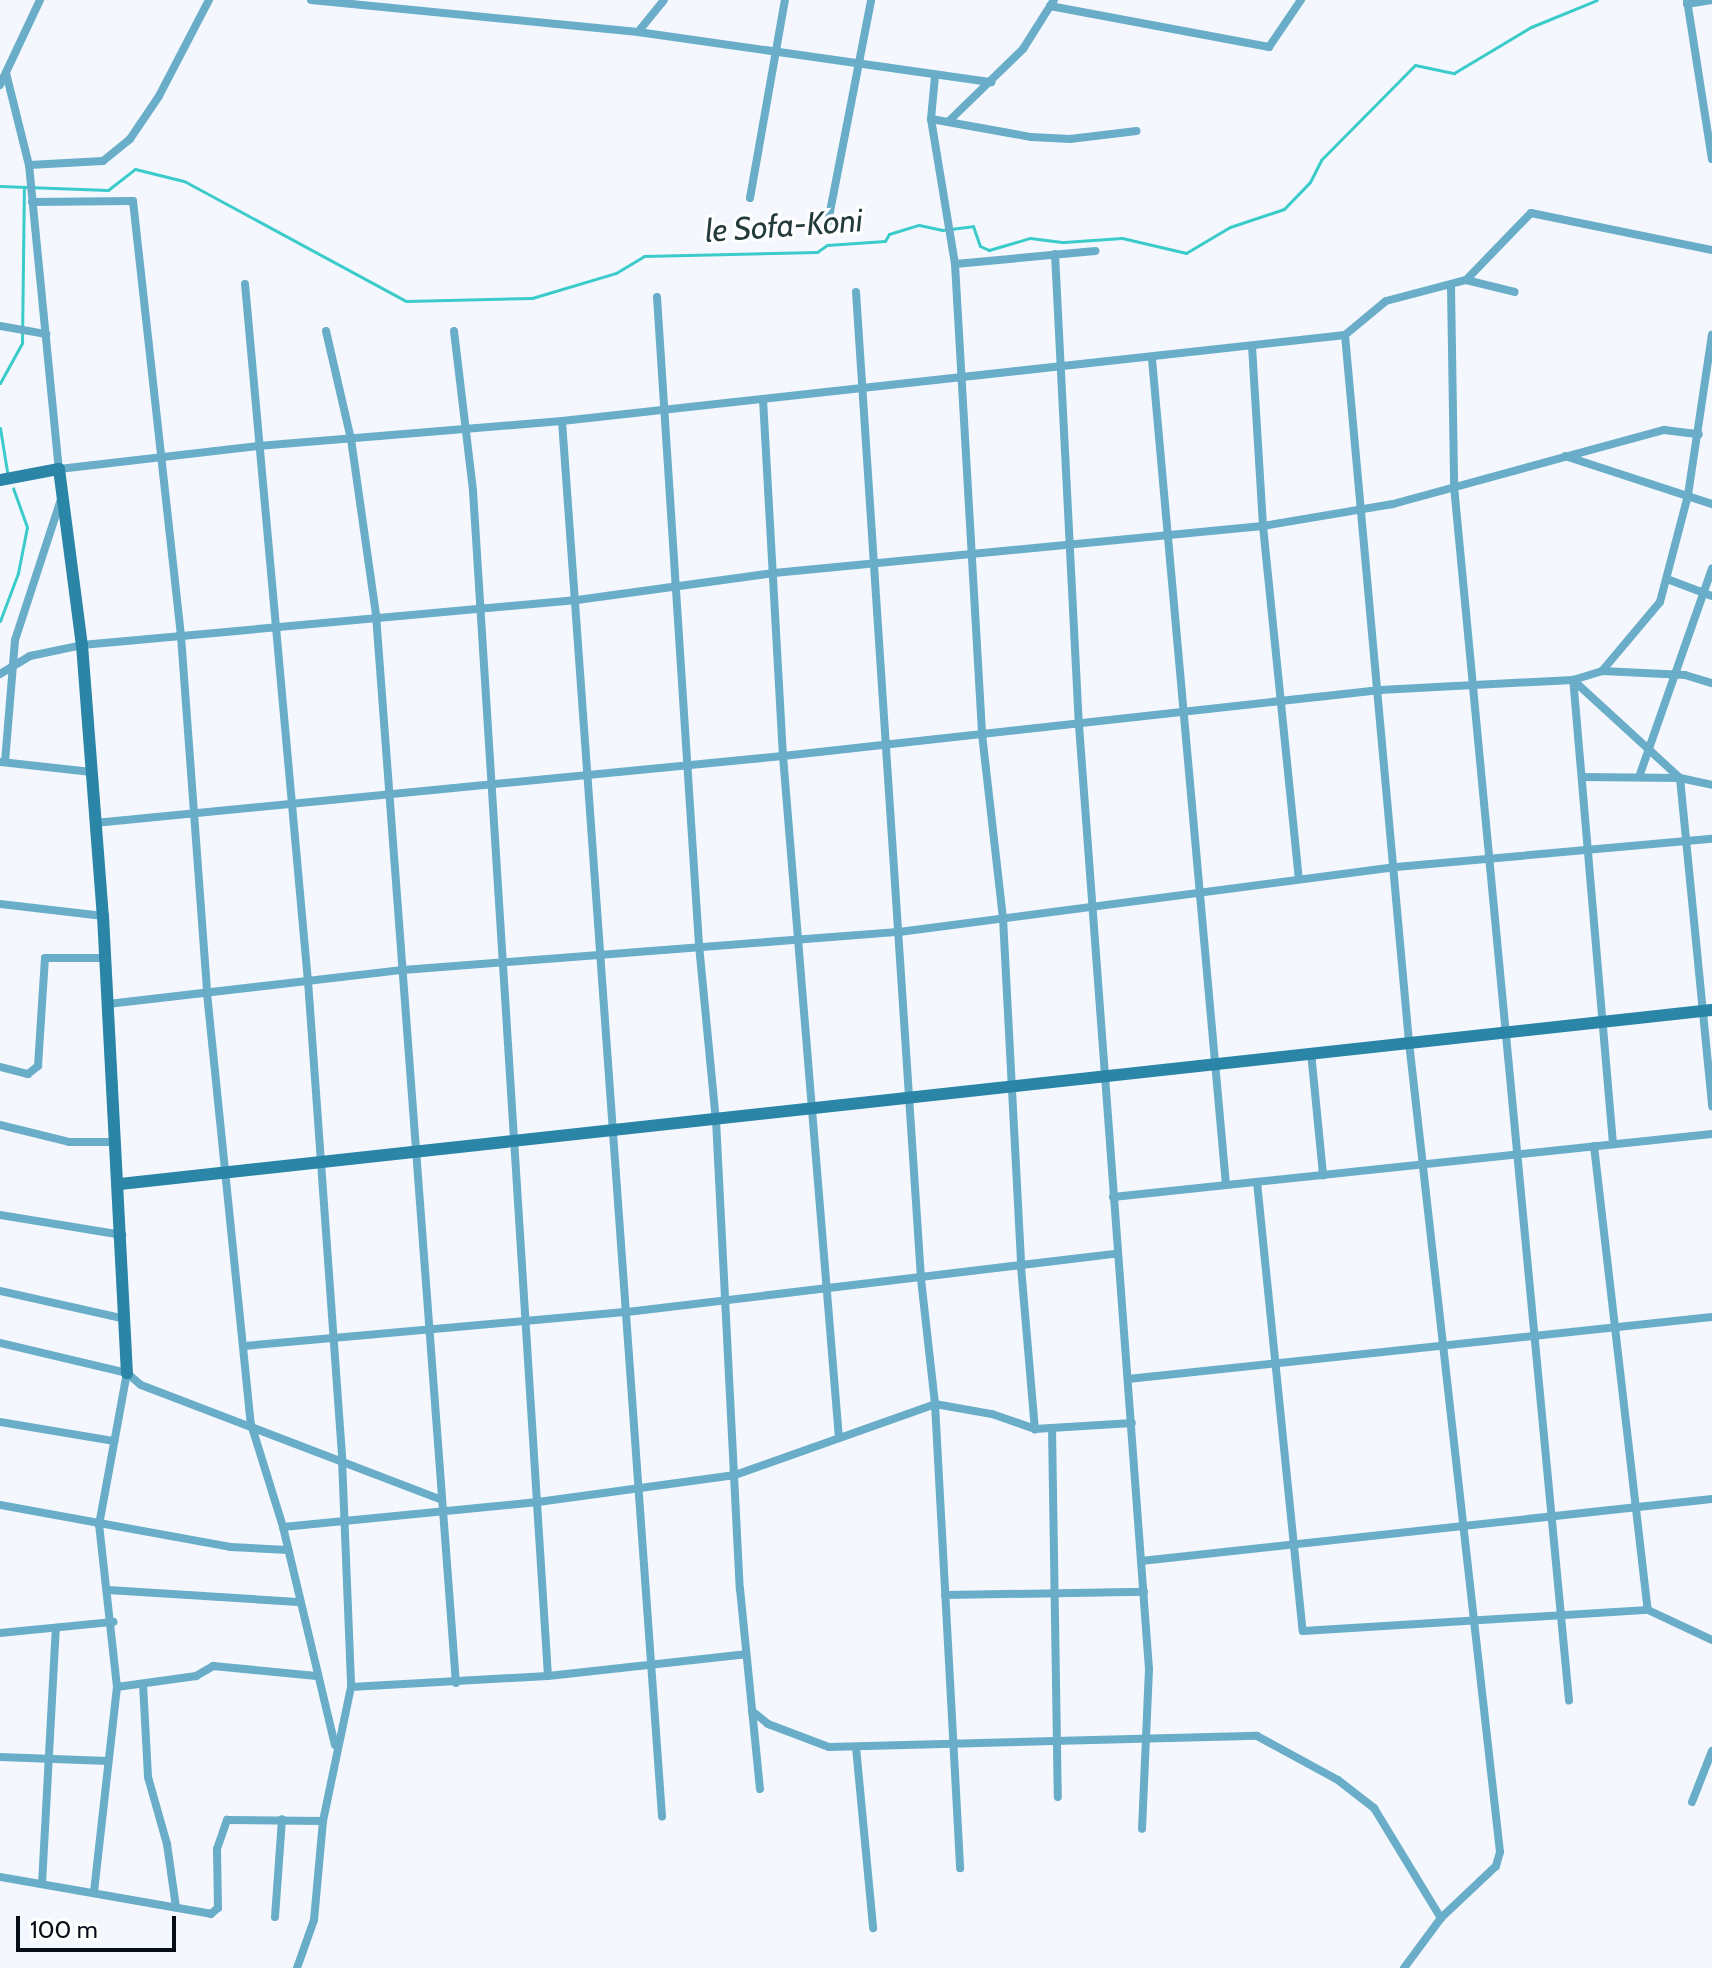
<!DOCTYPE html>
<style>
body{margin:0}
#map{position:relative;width:1712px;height:1968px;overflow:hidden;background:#f4f8fe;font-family:Cabin,sans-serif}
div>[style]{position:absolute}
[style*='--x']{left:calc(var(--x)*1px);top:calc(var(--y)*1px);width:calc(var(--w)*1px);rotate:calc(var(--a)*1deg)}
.stream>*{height:3px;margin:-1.5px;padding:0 1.5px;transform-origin:1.5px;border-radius:1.5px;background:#3acbca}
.street>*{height:8px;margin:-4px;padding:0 4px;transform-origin:4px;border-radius:4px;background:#69adc9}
.secondary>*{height:12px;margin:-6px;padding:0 6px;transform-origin:6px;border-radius:6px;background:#2a85a6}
span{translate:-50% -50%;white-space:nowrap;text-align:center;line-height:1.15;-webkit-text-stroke:6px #fff;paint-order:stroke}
.water-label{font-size:32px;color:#233b3b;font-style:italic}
.scale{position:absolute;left:16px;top:1916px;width:160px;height:36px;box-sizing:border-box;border:4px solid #070d17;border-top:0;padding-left:10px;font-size:24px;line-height:28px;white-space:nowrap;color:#070d17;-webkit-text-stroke:6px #fff;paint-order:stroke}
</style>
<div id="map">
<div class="stream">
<i style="--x:0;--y:186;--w:108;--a:2.1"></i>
<i style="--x:108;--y:190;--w:34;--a:-38"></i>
<i style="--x:135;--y:169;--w:50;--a:13.8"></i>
<i style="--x:184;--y:181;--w:252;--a:28.4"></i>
<i style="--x:406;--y:301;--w:126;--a:-1.4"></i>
<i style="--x:532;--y:298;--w:88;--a:-16.6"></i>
<i style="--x:616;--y:273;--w:33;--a:-31"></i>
<i style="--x:644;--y:256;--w:173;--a:-1.3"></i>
<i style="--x:817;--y:252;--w:12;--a:-35"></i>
<i style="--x:827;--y:245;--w:58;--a:-3.9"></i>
<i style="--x:885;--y:241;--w:8;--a:-60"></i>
<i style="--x:889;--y:234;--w:31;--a:-17"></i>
<i style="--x:919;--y:225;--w:24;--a:12"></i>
<i style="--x:942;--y:230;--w:31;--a:-7"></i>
<i style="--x:973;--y:226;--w:21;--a:71"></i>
<i style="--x:980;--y:246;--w:10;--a:24"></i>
<i style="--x:989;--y:250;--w:43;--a:-16.3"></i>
<i style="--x:1030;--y:238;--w:34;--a:7"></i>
<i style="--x:1064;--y:242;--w:58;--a:-3.9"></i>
<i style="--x:1122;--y:238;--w:66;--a:13.2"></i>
<i style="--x:1186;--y:253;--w:51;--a:-30.6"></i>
<i style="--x:1230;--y:227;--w:57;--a:-18.4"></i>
<i style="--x:1284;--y:209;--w:37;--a:-46"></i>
<i style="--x:1310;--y:182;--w:25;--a:-63"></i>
<i style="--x:1321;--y:160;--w:134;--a:-45.3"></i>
<i style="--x:1415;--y:65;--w:40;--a:12"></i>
<i style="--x:1454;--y:73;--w:90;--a:-30.9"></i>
<i style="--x:1531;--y:27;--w:71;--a:-22.2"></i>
<i style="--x:0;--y:383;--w:46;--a:-61.2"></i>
<i style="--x:22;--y:343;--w:154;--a:-89.3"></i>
<i style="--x:0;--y:428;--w:44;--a:80.8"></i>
<i style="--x:0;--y:621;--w:51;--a:-69.4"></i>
<i style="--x:18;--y:573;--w:47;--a:-78.9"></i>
<i style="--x:27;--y:527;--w:41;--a:-109.7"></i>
</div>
<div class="street">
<i style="--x:311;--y:0;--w:329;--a:5.6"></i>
<i style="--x:638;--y:32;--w:357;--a:8.1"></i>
<i style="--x:1687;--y:0;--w:161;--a:81.1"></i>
<i style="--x:1687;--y:4;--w:25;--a:-9"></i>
<i style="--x:1050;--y:6;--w:223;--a:10.6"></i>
<i style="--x:1269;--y:47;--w:57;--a:-55.8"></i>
<i style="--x:638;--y:32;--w:41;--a:-50.9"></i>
<i style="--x:6;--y:73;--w:95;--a:76"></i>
<i style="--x:29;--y:165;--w:305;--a:84.4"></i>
<i style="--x:59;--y:469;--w:200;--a:-6.6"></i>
<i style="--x:258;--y:446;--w:305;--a:-4.7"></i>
<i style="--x:562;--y:421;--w:788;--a:-6.27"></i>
<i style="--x:1345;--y:335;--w:53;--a:-39.7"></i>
<i style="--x:1386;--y:301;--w:83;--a:-14.7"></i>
<i style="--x:1466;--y:280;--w:93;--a:-45.9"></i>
<i style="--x:1531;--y:213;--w:185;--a:11.6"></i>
<i style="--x:935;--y:76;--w:43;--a:95.3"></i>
<i style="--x:931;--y:119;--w:147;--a:80.6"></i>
<i style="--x:955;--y:264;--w:471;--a:86.7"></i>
<i style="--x:982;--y:734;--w:185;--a:83.5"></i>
<i style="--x:1003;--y:918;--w:349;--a:87"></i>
<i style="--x:1021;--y:1267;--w:163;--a:85.1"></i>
<i style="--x:0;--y:85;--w:94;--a:-64.8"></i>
<i style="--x:931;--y:119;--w:102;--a:10.2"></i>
<i style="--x:1031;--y:137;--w:39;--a:3"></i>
<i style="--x:1070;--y:139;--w:67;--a:-6.8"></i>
<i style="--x:950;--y:120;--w:102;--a:-44.2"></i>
<i style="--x:1023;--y:49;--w:58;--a:-57.7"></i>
<i style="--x:29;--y:165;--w:74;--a:-3.1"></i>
<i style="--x:103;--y:161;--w:35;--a:-39"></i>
<i style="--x:130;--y:139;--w:52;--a:-56"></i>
<i style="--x:159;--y:96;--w:108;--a:-62.5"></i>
<i style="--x:750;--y:198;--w:201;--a:-80"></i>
<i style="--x:32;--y:202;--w:101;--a:-0.6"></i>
<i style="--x:133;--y:201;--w:438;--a:83.7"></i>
<i style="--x:181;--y:636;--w:358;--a:85.8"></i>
<i style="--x:207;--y:993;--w:433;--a:84.2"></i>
<i style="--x:251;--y:1424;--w:108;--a:72.7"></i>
<i style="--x:283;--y:1527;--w:224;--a:76.6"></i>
<i style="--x:828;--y:222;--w:226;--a:-79"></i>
<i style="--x:1055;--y:254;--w:472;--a:87.1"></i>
<i style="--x:1079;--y:725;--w:947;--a:85.76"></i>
<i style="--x:1149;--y:1669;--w:160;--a:92.5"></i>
<i style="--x:955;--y:264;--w:141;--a:-5.3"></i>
<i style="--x:1466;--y:280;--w:50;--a:13.8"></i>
<i style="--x:245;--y:284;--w:700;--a:84.84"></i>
<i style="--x:308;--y:981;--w:479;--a:85.9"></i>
<i style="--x:342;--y:1459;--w:228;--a:87.7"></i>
<i style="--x:351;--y:1687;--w:137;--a:101.8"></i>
<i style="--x:323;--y:1821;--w:99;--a:95.2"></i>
<i style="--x:314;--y:1920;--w:51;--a:109.5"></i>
<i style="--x:1451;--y:286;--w:200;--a:89.1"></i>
<i style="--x:1454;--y:486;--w:1220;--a:84.59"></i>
<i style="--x:856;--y:292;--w:989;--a:86.23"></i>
<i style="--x:921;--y:1279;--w:126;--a:83.6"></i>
<i style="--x:935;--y:1404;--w:465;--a:86.9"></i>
<i style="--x:657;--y:297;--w:649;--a:86.29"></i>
<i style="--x:699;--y:945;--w:176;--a:84.5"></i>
<i style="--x:716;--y:1120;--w:470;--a:87.1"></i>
<i style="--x:740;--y:1589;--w:201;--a:84.3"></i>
<i style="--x:0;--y:326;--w:47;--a:9.9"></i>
<i style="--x:326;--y:331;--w:111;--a:77"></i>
<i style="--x:351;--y:439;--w:178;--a:81.9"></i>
<i style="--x:376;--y:615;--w:1071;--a:85.72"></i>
<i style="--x:454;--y:331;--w:161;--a:83.2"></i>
<i style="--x:473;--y:491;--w:1187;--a:86.38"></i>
<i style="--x:1345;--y:335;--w:710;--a:84.83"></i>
<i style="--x:1409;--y:1042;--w:815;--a:83.59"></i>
<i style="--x:1500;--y:1852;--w:15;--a:106"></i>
<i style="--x:1496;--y:1866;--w:76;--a:136.6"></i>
<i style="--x:1441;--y:1918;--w:62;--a:126.5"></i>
<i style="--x:1252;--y:346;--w:180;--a:86.5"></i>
<i style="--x:1263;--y:526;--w:354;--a:84.2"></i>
<i style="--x:1152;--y:359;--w:829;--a:84.88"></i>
<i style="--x:763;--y:399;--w:358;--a:86.8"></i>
<i style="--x:783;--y:756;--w:684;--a:85.31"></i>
<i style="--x:562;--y:421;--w:1399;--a:85.9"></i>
<i style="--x:1565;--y:456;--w:155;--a:18.1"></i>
<i style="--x:1667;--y:579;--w:48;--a:20.7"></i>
<i style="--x:1602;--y:671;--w:83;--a:2.8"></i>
<i style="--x:1685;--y:675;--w:28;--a:17"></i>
<i style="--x:0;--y:674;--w:35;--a:-31"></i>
<i style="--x:30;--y:656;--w:53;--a:-11.9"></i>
<i style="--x:82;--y:645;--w:497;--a:-5.2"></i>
<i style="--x:577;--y:600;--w:199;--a:-7.8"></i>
<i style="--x:774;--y:573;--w:491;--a:-5.5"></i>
<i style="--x:1263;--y:526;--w:132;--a:-9.6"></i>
<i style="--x:1393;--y:504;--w:281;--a:-15.3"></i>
<i style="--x:1664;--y:430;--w:35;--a:7"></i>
<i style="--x:1;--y:762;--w:91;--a:6.3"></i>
<i style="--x:5;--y:762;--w:122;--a:-85.3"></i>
<i style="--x:15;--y:640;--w:148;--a:-71.9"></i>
<i style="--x:1582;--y:777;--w:98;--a:0.6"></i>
<i style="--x:1680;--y:778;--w:33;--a:12"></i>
<i style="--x:1639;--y:777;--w:221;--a:-70.7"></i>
<i style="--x:95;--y:823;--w:691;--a:-5.56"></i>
<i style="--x:783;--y:756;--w:601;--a:-6.31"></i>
<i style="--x:1380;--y:690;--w:193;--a:-3"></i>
<i style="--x:1573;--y:680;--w:145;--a:42.5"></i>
<i style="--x:1680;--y:778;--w:330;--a:84.4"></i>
<i style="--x:0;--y:904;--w:104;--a:6.6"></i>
<i style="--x:108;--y:1004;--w:297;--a:-6.6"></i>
<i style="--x:403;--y:970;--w:497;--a:-4.4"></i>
<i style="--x:899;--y:932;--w:501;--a:-7.45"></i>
<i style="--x:1396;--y:867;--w:317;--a:-5.1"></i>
<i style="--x:1311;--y:1052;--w:124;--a:84.4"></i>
<i style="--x:0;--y:1067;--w:29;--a:14"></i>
<i style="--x:28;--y:1074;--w:13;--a:-39"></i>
<i style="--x:38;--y:1066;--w:108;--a:-86.3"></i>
<i style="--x:45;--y:958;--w:60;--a:0"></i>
<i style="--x:0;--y:1125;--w:71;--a:13.8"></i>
<i style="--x:69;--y:1142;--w:47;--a:0"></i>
<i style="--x:1613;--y:1144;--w:466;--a:-94.9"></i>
<i style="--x:1573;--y:680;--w:30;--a:-17"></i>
<i style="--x:1602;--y:671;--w:90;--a:-50"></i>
<i style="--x:1660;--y:602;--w:111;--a:-75.3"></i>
<i style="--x:1688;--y:495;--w:162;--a:-81.5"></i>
<i style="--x:1594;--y:1146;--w:467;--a:83.4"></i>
<i style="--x:1257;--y:1182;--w:451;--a:84.2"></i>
<i style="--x:1303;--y:1631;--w:346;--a:-3.5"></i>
<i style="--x:1648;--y:1610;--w:71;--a:25.1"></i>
<i style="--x:1113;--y:1197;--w:602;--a:-6"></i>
<i style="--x:0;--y:1215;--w:124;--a:9.3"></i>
<i style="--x:0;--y:1291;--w:128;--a:12.6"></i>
<i style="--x:0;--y:1343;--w:130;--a:13.3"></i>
<i style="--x:127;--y:1373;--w:18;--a:41"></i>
<i style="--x:141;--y:1385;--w:322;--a:20.9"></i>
<i style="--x:244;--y:1346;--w:385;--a:-5.1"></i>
<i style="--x:627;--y:1312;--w:493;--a:-6.8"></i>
<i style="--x:1128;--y:1379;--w:587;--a:-6.06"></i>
<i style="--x:0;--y:1422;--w:116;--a:9.5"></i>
<i style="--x:1052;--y:1428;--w:369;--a:89.1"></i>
<i style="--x:0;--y:1505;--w:234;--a:10.3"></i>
<i style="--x:230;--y:1547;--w:58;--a:3"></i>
<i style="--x:283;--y:1527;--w:256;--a:-5.6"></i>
<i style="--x:538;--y:1502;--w:199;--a:-7.8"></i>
<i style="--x:735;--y:1475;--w:212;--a:-19.5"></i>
<i style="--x:935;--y:1404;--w:58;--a:10"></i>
<i style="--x:992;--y:1414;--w:46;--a:19.2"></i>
<i style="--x:1035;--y:1429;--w:97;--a:-3.5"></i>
<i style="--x:1141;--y:1561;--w:574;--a:-6.2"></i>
<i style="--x:108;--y:1590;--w:190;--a:3.6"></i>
<i style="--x:945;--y:1595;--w:199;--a:-0.9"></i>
<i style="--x:0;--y:1633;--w:114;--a:-5.6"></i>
<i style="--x:143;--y:1684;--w:93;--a:86.9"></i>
<i style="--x:148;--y:1777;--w:70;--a:74.2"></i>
<i style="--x:167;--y:1844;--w:64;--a:81.9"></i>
<i style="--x:117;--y:1687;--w:80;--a:-7.9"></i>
<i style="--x:196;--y:1676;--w:20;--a:-30"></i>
<i style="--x:213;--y:1666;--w:104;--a:5.5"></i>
<i style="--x:351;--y:1687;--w:197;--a:-3.2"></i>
<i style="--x:548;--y:1676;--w:199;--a:-6.3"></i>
<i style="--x:752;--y:1711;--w:21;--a:39"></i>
<i style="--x:768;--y:1724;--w:65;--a:20.7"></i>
<i style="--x:829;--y:1747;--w:428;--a:-1.5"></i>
<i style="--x:1257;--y:1736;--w:92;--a:28.5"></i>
<i style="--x:1338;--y:1780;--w:46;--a:37.9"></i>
<i style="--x:1374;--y:1808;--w:129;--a:58.7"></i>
<i style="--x:856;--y:1747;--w:182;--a:84.6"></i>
<i style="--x:0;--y:1757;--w:108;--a:2.1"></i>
<i style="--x:1692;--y:1802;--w:55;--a:-68.6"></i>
<i style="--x:0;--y:1877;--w:214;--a:9.9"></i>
<i style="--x:211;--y:1914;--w:9;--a:-41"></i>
<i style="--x:218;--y:1908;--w:59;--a:-91"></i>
<i style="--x:217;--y:1849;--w:31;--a:-71"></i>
<i style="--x:227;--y:1820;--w:96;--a:0.6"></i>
<i style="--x:42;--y:1884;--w:256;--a:-86.9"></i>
<i style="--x:94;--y:1892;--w:206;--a:-83.6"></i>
<i style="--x:117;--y:1687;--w:163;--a:-96.3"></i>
<i style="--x:99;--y:1525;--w:155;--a:-79.6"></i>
<i style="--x:275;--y:1917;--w:98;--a:-85.9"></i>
</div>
<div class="secondary">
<i style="--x:0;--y:480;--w:60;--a:-10.6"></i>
<i style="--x:59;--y:469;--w:177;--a:82.6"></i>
<i style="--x:82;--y:645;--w:272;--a:85.6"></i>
<i style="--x:103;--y:916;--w:458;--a:87"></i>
<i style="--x:120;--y:1184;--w:1601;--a:-6.24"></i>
</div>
<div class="water-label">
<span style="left:784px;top:226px;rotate:-4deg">le Sofa-Koni</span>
</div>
<div class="scale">100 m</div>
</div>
